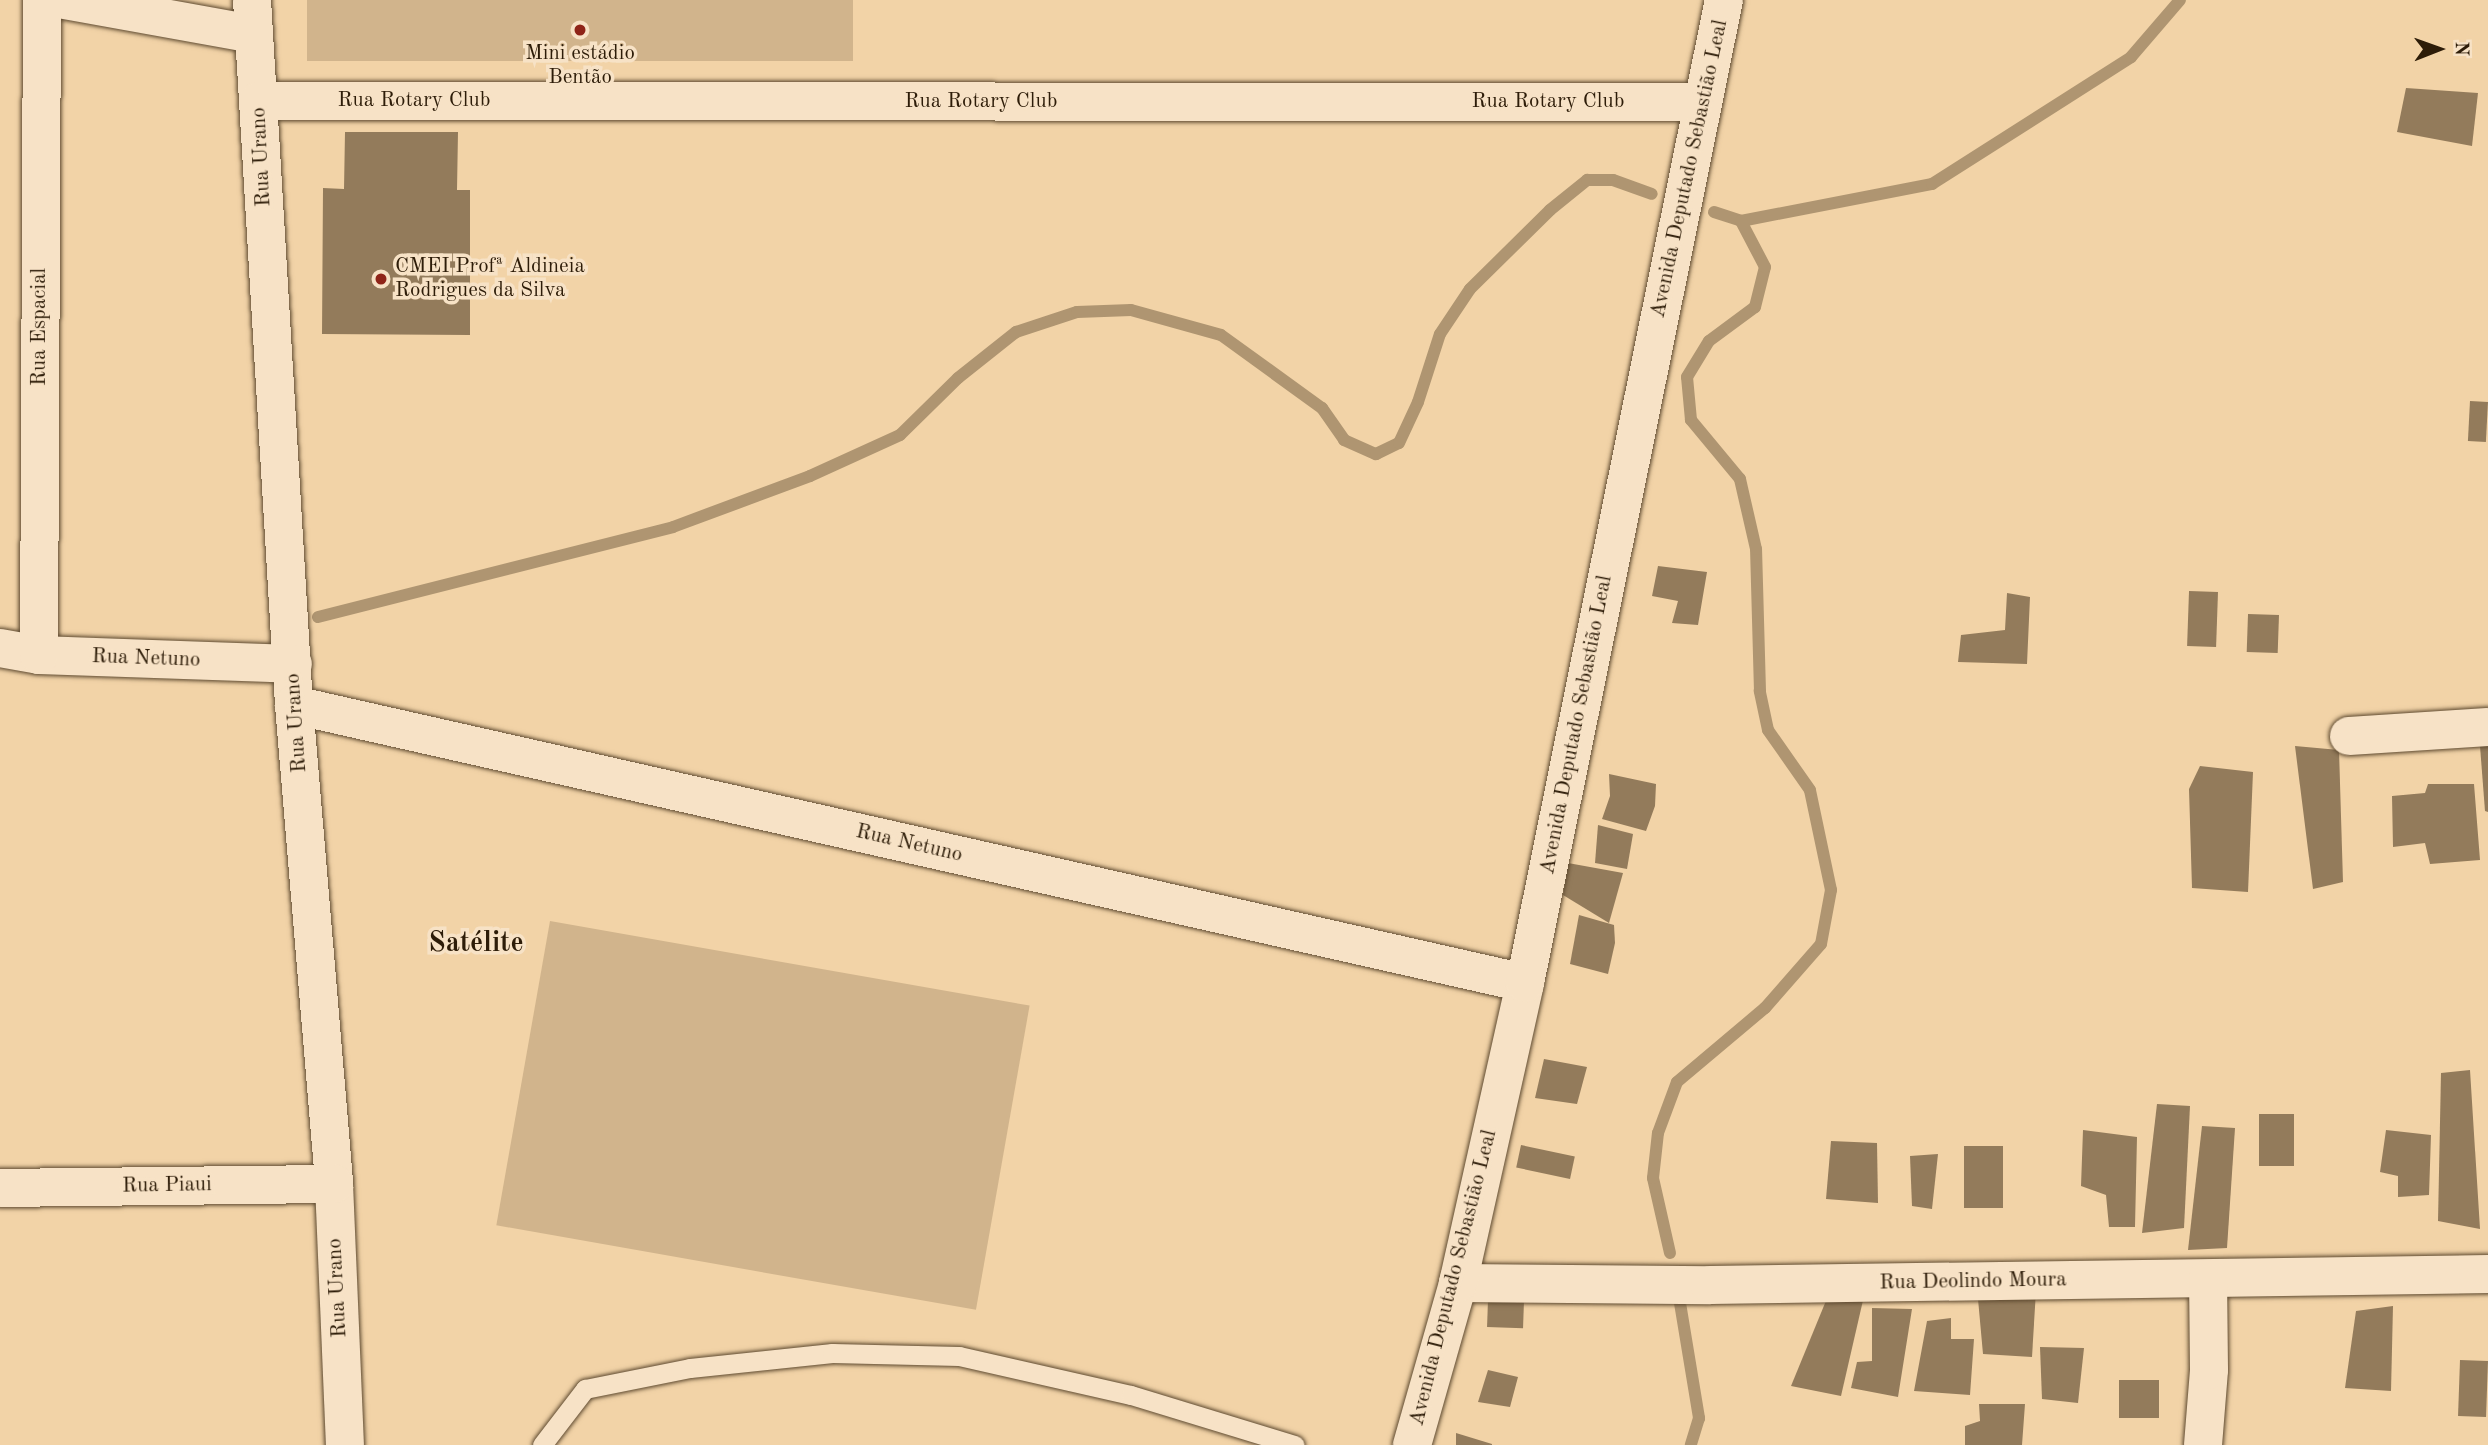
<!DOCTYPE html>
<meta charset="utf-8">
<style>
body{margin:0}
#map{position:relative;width:2488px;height:1445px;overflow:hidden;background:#f2d3a7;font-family:"Old Standard TT",serif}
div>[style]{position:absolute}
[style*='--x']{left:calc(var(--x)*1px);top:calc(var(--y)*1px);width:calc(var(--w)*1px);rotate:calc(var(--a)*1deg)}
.green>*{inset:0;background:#d1b48c;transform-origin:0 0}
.stream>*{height:12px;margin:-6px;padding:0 6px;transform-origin:6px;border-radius:6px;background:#af9571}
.building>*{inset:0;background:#937b5b;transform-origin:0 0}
.roads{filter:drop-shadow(0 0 2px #5e4a30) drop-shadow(0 0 2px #5e4a30)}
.lane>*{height:19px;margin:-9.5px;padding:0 9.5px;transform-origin:9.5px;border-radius:9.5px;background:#f7e2c6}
.street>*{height:38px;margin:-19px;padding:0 19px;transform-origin:19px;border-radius:19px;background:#f7e2c6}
.dots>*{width:19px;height:19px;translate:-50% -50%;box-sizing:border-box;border:4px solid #f7e2c6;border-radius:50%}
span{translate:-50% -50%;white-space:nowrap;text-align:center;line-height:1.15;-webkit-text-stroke:7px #f7e2c6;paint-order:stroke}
.poi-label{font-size:21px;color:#2d1c08}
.left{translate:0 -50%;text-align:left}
.street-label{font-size:21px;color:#2d1c08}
.district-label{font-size:28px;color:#2d1c08;font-weight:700}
.north{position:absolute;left:2404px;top:14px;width:70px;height:70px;-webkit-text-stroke:5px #f7e2c6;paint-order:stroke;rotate:89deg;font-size:19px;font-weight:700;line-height:28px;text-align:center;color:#2d1c08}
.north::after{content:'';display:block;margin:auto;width:24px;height:32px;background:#2d1c08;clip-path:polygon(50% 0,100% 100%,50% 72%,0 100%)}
</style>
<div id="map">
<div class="green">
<i style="left:307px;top:0;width:546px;height:61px"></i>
<i style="left:550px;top:921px;width:487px;height:309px;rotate:10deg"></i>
</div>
<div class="stream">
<i style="--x:1714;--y:212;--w:28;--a:18"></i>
<i style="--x:1741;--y:221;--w:195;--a:-11"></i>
<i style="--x:1932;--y:184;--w:236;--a:-32.5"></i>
<i style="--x:2131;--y:57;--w:75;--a:-49.3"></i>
<i style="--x:318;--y:617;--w:366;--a:-14.2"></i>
<i style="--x:673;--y:527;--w:146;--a:-20.4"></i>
<i style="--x:810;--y:476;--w:99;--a:-24.5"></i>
<i style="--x:900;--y:435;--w:81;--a:-44.5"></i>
<i style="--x:958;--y:378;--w:74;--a:-38.4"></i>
<i style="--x:1016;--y:332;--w:64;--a:-18.2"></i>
<i style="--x:1077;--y:312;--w:54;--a:-2.1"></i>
<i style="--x:1131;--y:310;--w:93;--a:15.5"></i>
<i style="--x:1221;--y:335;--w:125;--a:35.9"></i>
<i style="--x:1322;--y:408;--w:39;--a:55"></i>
<i style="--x:1344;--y:440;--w:35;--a:24"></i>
<i style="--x:1376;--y:454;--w:25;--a:-26"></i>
<i style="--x:1399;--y:443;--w:45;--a:-65.1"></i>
<i style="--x:1418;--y:402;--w:71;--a:-72.1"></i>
<i style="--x:1440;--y:334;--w:54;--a:-56.3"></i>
<i style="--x:1470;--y:289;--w:112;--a:-44.6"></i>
<i style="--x:1550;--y:210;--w:48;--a:-39"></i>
<i style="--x:1587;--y:180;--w:26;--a:0"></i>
<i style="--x:1613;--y:180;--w:41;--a:19.7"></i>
<i style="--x:1670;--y:1253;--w:77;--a:-102.8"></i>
<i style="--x:1653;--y:1178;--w:45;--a:-83.7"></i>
<i style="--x:1658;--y:1133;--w:54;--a:-69.6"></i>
<i style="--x:1677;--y:1082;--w:115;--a:-40.1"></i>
<i style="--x:1765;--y:1008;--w:85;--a:-48.8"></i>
<i style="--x:1821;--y:944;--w:55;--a:-79.5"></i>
<i style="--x:1831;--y:890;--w:102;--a:-101.9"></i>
<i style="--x:1810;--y:790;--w:73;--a:-125"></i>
<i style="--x:1768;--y:730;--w:40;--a:-102"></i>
<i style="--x:1760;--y:691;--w:142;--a:-91.6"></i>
<i style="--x:1756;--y:549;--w:72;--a:-102.9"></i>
<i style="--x:1740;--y:479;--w:77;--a:-129.7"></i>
<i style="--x:1691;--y:420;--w:43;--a:-95.3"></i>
<i style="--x:1687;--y:377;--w:42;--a:-58.6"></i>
<i style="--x:1709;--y:341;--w:57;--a:-36.5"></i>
<i style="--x:1755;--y:307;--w:41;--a:-76"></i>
<i style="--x:1765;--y:267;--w:52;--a:-117.6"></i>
<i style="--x:1680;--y:1303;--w:117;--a:80.6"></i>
<i style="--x:1699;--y:1418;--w:28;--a:107"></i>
</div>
<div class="building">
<i style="clip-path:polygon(2406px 88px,2478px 93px,2472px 146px,2397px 132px)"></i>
<i style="clip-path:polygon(345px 132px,458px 132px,457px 190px,470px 190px,470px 335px,322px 334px,323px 188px,344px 189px)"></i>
<i style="left:2470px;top:401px;width:18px;height:40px;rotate:3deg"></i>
<i style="clip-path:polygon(1658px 566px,1707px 572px,1698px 625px,1672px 623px,1678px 601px,1652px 596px)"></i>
<i style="left:2218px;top:592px;width:55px;height:29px;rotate:92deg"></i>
<i style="clip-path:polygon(2007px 593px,2030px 597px,2027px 664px,1958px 662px,1961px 635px,2005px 630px)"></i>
<i style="left:2279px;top:615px;width:38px;height:31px;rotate:92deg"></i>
<i style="clip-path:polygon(2295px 746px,2339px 750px,2343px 882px,2313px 889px)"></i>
<i style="clip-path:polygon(2480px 746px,2488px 746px,2488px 812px,2485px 811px)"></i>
<i style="clip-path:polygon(2200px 766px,2253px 772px,2248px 892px,2192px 888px,2189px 789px)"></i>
<i style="clip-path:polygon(1609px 774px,1656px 784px,1655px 806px,1646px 831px,1602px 819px,1610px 796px)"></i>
<i style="clip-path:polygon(2428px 784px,2474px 784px,2480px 860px,2430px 864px,2425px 843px,2393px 847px,2392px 796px,2425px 793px)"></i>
<i style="clip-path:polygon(1598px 825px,1633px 834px,1627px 869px,1595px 863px)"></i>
<i style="clip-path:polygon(1568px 863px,1623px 873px,1609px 923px,1563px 895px)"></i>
<i style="clip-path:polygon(1579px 915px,1614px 925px,1615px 943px,1608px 974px,1570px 964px)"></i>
<i style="clip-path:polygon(1544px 1059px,1587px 1067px,1577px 1104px,1535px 1098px)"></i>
<i style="clip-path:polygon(2470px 1070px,2480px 1229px,2438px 1221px,2441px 1073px)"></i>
<i style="clip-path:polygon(2157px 1104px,2190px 1106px,2184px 1228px,2142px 1233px)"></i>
<i style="left:2259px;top:1114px;width:35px;height:52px"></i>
<i style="clip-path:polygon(2202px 1126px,2235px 1128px,2227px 1248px,2188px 1250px)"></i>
<i style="clip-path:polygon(2083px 1130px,2137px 1137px,2135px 1227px,2109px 1227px,2106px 1195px,2081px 1186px)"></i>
<i style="clip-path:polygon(2386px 1130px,2431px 1135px,2429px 1195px,2398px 1197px,2398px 1176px,2380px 1172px)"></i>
<i style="clip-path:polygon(1831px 1141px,1877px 1143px,1878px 1203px,1826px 1199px)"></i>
<i style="left:1521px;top:1145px;width:55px;height:23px;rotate:12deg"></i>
<i style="left:1964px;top:1146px;width:39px;height:62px"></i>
<i style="clip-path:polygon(1938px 1154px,1932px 1209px,1912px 1206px,1910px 1156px)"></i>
<i style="clip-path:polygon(1977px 1288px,2036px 1290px,2032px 1357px,1983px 1354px)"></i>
<i style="clip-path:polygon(1830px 1291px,1864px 1296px,1841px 1396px,1791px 1386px)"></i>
<i style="left:1488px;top:1300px;width:36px;height:27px;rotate:2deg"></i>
<i style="clip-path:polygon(2393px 1306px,2391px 1391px,2345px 1388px,2356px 1311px)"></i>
<i style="clip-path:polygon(1872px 1308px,1912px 1309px,1898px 1397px,1851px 1388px,1857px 1362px,1872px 1361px)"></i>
<i style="clip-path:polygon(1951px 1318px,1951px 1339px,1974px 1339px,1970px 1395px,1914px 1391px,1927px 1321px)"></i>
<i style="clip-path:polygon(2040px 1347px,2084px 1348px,2078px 1403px,2042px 1399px)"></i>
<i style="left:2460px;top:1360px;width:28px;height:56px;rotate:2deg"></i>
<i style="clip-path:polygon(1488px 1370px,1518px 1377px,1510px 1407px,1478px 1402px)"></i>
<i style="left:2159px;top:1380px;width:38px;height:40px;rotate:90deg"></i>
<i style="clip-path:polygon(1979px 1404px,2025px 1404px,2022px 1445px,1965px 1445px,1965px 1426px,1980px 1421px)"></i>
<i style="clip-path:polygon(1456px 1433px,1492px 1444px,1492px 1445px,1456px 1445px)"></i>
</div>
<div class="roads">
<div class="lane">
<i style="--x:542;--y:1445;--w:71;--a:-52.5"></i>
<i style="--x:585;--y:1389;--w:107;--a:-11.3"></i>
<i style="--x:690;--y:1368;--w:143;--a:-6"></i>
<i style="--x:832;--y:1353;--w:127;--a:1.4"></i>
<i style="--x:959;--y:1356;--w:176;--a:12.8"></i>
<i style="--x:1131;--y:1395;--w:171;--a:17"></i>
</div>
<div class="street">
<i style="--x:64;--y:0;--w:192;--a:10.2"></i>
<i style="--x:252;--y:0;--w:706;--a:86.59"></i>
<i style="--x:294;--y:705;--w:481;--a:85.2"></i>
<i style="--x:334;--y:1184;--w:261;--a:87.6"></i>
<i style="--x:259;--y:101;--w:1444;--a:0.04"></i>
<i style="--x:0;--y:648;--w:40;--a:10"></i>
<i style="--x:39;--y:655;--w:254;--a:2"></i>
<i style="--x:39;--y:655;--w:655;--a:-89.74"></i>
<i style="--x:294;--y:705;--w:1262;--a:12.73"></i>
<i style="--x:2349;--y:736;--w:139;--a:-3.7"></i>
<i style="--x:0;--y:1188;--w:334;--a:-0.7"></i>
<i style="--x:1458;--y:1283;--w:252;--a:0.5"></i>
<i style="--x:1710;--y:1285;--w:778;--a:-0.81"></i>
<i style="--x:1412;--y:1445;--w:168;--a:-74.1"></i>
<i style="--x:1458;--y:1283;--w:307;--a:-77.4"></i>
<i style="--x:1525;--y:983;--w:1003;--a:-78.56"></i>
<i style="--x:2203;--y:1445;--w:75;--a:-85.4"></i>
<i style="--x:2209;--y:1370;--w:91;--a:-90.6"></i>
</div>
</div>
<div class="dots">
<i style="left:580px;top:30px;background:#8f2418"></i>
<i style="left:381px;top:279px;background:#8f2418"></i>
</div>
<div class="poi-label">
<span style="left:580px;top:66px">Mini estádio<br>Bentão</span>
<span class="left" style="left:395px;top:279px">CMEI Profª Aldineia<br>Rodrigues da Silva</span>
</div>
<div class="street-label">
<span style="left:414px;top:101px">Rua Rotary Club</span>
<span style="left:981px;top:102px">Rua Rotary Club</span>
<span style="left:1548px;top:102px">Rua Rotary Club</span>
<span style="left:262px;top:157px;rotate:-93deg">Rua Urano</span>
<span style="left:1690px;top:169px;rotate:-78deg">Avenida Deputado Sebastião Leal</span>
<span style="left:40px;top:327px;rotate:-90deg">Rua Espacial</span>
<span style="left:146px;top:659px;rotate:2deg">Rua Netuno</span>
<span style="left:297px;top:723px;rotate:-94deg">Rua Urano</span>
<span style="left:1577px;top:725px;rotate:-79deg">Avenida Deputado Sebastião Leal</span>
<span style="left:909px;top:844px;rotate:13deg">Rua Netuno</span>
<span style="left:167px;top:1186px;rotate:-1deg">Rua Piaui</span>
<span style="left:1454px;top:1278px;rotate:-76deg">Avenida Deputado Sebastião Leal</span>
<span style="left:1973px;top:1282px;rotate:-1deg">Rua Deolindo Moura</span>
<span style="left:338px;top:1288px;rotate:-93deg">Rua Urano</span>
</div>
<div class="district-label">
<span style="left:476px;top:944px">Satélite</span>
</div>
<div class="north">N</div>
</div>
